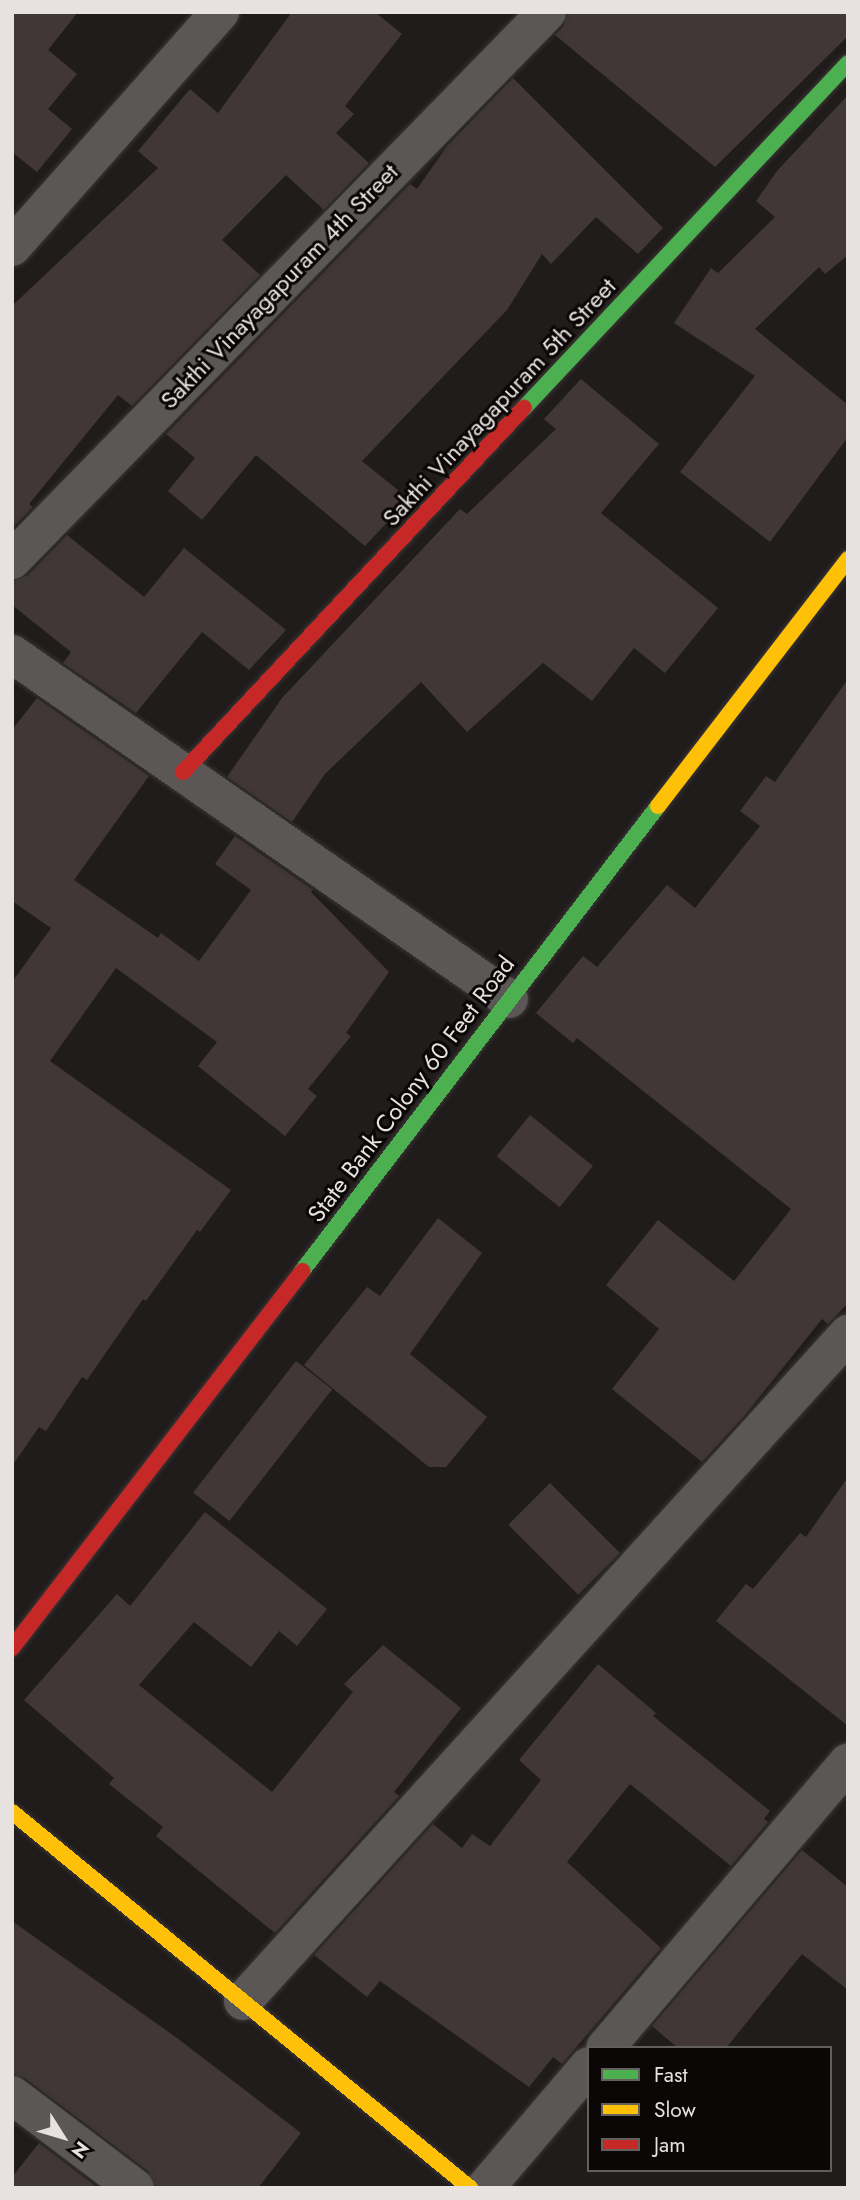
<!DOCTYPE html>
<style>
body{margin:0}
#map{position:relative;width:860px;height:2200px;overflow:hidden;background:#211c1c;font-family:Jost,sans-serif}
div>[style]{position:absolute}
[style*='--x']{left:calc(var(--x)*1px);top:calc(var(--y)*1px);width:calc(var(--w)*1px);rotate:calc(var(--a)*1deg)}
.building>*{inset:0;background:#403736;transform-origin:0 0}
.roads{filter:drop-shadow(0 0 2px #3a3735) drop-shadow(0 0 2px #3a3735)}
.street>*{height:38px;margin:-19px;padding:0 19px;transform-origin:19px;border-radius:19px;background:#5a5756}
.fast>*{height:16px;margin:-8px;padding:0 8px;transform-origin:8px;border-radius:8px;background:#4caf50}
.slow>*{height:16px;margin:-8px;padding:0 8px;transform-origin:8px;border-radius:8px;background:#ffc107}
.jam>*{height:16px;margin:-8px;padding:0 8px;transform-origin:8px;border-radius:8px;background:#c62828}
span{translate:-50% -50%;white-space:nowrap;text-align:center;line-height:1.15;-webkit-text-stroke:6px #0a0706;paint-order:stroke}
.street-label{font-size:24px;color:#e7e2e0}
.frame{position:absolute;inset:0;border:14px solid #e7e2e0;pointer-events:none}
.legend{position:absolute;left:587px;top:2046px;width:245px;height:126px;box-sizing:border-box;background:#0a0706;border:2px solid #625f5d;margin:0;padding:9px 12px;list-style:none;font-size:21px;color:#e7e2e0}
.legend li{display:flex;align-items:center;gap:14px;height:35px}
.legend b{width:35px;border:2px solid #625f5d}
.north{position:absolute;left:28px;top:2102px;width:70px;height:70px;-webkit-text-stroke:5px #0a0706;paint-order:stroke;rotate:127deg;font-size:19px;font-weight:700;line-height:28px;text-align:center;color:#e7e2e0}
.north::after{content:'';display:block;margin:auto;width:24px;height:32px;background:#e7e2e0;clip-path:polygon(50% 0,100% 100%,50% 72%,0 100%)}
</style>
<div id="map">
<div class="building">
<i style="clip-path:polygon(12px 12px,78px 12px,48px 50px,77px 74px,48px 109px,72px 129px,37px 172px,12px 152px)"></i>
<i style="clip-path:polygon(292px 12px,375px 12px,402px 34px,345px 106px,354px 114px,336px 133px,369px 163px,324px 210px,286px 175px,222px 240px,260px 275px,132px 406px,118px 395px,29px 504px,33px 507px,12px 528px,12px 306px,158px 168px,138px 151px,190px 89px,218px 113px)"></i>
<i style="clip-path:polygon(568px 12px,848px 12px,848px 36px,715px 167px,555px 35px,563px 27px)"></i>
<i style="clip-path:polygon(513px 78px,663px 228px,638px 254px,596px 217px,551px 264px,542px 254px,507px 310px,362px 461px,409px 499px,365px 546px,256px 455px,202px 520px,168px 491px,195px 458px,166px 434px,410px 184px,417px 189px,447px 146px)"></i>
<i style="clip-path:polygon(848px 95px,848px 255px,825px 274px,819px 267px,755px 329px,848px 405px,848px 437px,770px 542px,680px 472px,755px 376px,674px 323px,711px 268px,718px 273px,775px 217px,756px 201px,777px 171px)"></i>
<i style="clip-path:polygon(581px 379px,659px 444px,601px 513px,718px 608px,665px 673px,634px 648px,592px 701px,543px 663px,467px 732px,421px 682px,325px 774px,292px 822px,227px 777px,282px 698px,460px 509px,467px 514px,556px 429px,544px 419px)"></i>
<i style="clip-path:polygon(67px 535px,144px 597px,184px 548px,286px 630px,249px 670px,202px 632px,136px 713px,63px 663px,71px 652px,12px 605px,12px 581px,28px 575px)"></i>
<i style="clip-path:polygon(848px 679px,848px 1303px,828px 1324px,822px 1319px,745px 1415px,702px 1462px,612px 1389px,659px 1329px,606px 1285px,658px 1220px,734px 1281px,791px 1209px,577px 1038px,573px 1043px,536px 1013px,583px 956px,597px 967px,667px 885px,695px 908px,760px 826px,740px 811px,766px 776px,775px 782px)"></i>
<i style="clip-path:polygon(37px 698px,149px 776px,74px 880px,158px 938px,161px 933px,199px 961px,251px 890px,215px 864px,235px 836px,313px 890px,311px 892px,389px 972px,346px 1033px,351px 1036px,308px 1089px,317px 1096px,285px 1136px,198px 1066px,217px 1042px,116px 968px,50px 1061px,231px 1190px,200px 1232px,197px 1230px,146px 1301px,143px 1299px,87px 1380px,82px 1377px,46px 1431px,39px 1427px,12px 1466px,12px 982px,51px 928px,12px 901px,12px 730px)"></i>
<i style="left:530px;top:1115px;width:81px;height:53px;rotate:39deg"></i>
<i style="clip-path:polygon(438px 1218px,482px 1253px,410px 1354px,487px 1417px,446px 1467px,429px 1467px,304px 1365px,367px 1287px,380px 1296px)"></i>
<i style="left:296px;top:1361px;width:46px;height:167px;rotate:38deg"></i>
<i style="clip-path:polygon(848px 1477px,848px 1726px,716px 1621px,746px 1584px,753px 1589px,800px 1533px,806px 1537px)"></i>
<i style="left:550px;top:1483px;width:99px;height:59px;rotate:45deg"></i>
<i style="clip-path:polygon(205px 1512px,327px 1609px,297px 1646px,279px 1631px,251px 1667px,194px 1622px,139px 1685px,272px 1792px,353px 1692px,344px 1684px,383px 1645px,461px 1708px,394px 1792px,399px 1796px,275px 1933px,156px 1836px,163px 1827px,109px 1784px,114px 1778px,24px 1700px,117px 1594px,130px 1606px)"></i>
<i style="clip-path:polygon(598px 1664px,656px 1713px,653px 1716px,770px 1811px,764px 1819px,768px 1822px,731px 1866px,630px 1784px,567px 1862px,661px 1948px,562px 2064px,553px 2057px,529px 2087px,380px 1981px,367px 1997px,314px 1955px,433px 1824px,462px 1848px,472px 1834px,490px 1846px,541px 1780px,519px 1760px)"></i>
<i style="clip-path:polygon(802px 1850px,848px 1887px,848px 1990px,802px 1954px,726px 2048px,678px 2048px,652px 2026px)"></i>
<i style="clip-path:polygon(12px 1921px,177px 2038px,301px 2133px,258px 2188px,156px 2188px,148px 2171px,25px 2078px,12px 2074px)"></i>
<i style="clip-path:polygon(39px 2143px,98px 2188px,12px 2188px,12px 2177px)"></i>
</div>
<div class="roads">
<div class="street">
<i style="--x:12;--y:247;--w:314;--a:-48.5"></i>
<i style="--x:12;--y:560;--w:766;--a:-45.69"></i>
<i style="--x:12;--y:654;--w:605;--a:34.77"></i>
<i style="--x:243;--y:2001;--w:901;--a:-47.79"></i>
<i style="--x:605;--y:2048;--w:375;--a:-49.6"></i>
<i style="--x:12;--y:2095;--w:154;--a:37.1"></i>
<i style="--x:485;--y:2188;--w:160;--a:-49.6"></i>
</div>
<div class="fast">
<i style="--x:524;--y:408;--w:473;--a:-46.8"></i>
<i style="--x:302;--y:1271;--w:586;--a:-52.56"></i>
</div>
<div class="slow">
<i style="--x:658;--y:806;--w:312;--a:-52.4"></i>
<i style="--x:12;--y:1812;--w:593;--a:39.38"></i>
</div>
<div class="jam">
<i style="--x:183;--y:772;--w:499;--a:-46.9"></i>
<i style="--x:12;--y:1648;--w:476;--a:-52.4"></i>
</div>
</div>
<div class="street-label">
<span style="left:279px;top:286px;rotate:-46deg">Sakthi Vinayagapuram 4th Street</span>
<span style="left:499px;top:402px;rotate:-47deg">Sakthi Vinayagapuram 5th Street</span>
<span style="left:411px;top:1089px;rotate:-53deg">State Bank Colony 60 Feet Road</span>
</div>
<div class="frame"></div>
<ul class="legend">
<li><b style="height:9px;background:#4caf50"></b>Fast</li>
<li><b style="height:9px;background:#ffc107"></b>Slow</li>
<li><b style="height:9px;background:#c62828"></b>Jam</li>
</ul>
<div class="north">N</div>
</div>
